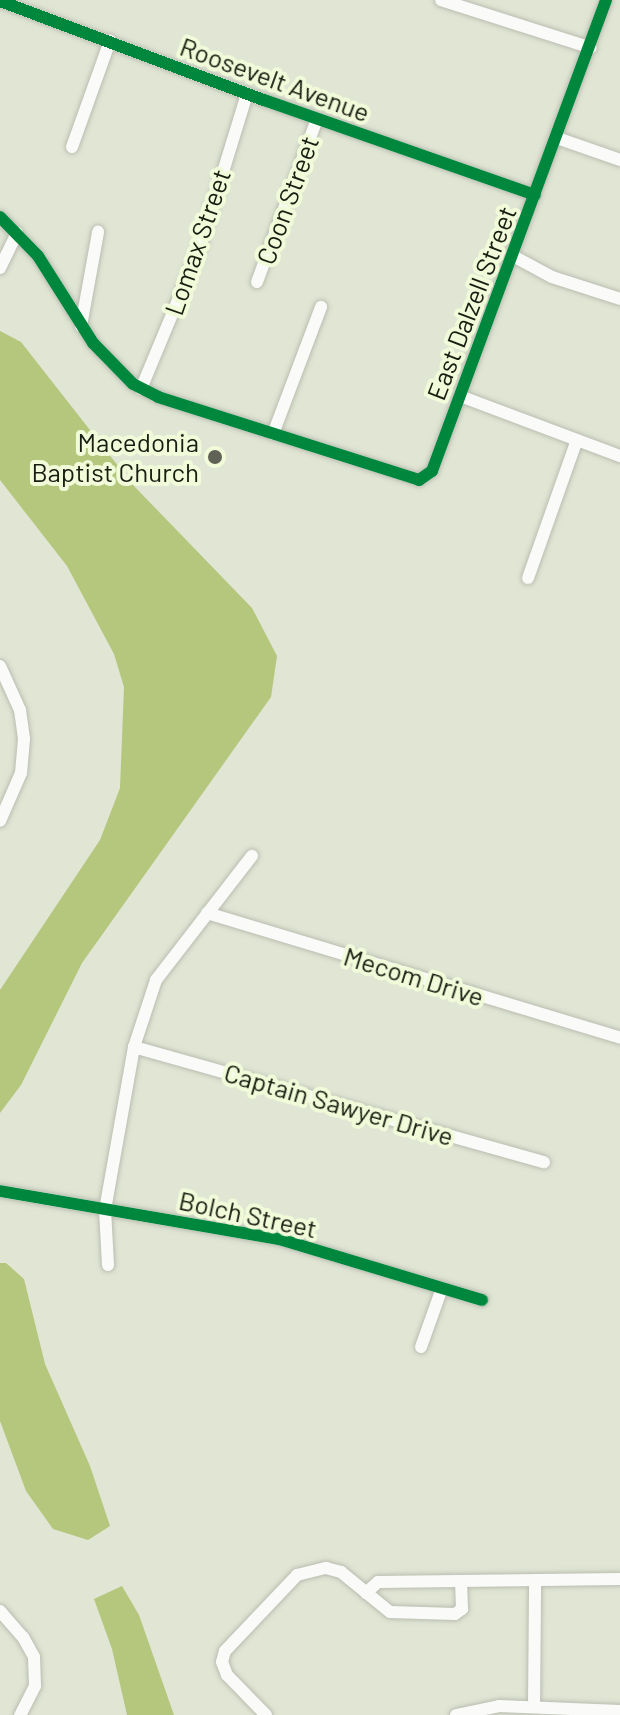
<!DOCTYPE html>
<style>
body{margin:0}
#map{position:relative;width:620px;height:1715px;overflow:hidden;background:#e0e5d4;font-family:Barlow,sans-serif}
div>[style]{position:absolute}
[style*='--x']{left:calc(var(--x)*1px);top:calc(var(--y)*1px);width:calc(var(--w)*1px);rotate:calc(var(--a)*1deg)}
.water>*{inset:0;background:#b5c67d}
.roads{filter:drop-shadow(0 0 2px #babdb0) drop-shadow(0 0 2px #babdb0)}
.minor>*{height:12px;margin:-6px;padding:0 6px;transform-origin:6px;border-radius:6px;background:#fafbf9}
.cycleway>*{height:12px;margin:-6px;padding:0 6px;transform-origin:6px;border-radius:6px;background:#00873e}
.dots>*{width:22px;height:22px;translate:-50% -50%;box-sizing:border-box;border:4px solid #f1fbd9;border-radius:50%}
span{translate:-50% -50%;white-space:nowrap;text-align:center;line-height:1.15;-webkit-text-stroke:8px #f1fbd9;paint-order:stroke}
.street-label{font-size:26px;color:#191c10}
.poi-label{font-size:26px;color:#191c10}
.right{translate:-100% -50%;text-align:right}
</style>
<div id="map">
<div class="water">
<i style="clip-path:polygon(0 331px,21px 342px,133px 485px,252px 608px,277px 656px,271px 697px,82px 963px,21px 1085px,0 1113px,0 990px,100px 840px,120px 788px,124px 687px,114px 654px,67px 566px,0 480px)"></i>
<i style="clip-path:polygon(0 1263px,6px 1263px,24px 1279px,45px 1364px,90px 1466px,110px 1526px,88px 1540px,53px 1529px,26px 1491px,0 1421px)"></i>
<i style="clip-path:polygon(122px 1586px,139px 1615px,174px 1715px,127px 1715px,112px 1649px,94px 1599px)"></i>
</div>
<div class="roads">
<div class="minor">
<i style="--x:441;--y:0;--w:157;--a:17.7"></i>
<i style="--x:0;--y:1;--w:282;--a:20.6"></i>
<i style="--x:264;--y:100;--w:287;--a:19.3"></i>
<i style="--x:557;--y:138;--w:67;--a:19.2"></i>
<i style="--x:72;--y:147;--w:113;--a:-70.3"></i>
<i style="--x:0;--y:217;--w:54;--a:45.7"></i>
<i style="--x:38;--y:256;--w:103;--a:57.7"></i>
<i style="--x:93;--y:343;--w:57;--a:45.7"></i>
<i style="--x:133;--y:384;--w:28;--a:27"></i>
<i style="--x:158;--y:397;--w:274;--a:17.6"></i>
<i style="--x:419;--y:480;--w:16;--a:-35"></i>
<i style="--x:432;--y:471;--w:502;--a:-69.72"></i>
<i style="--x:513;--y:256;--w:44;--a:28.3"></i>
<i style="--x:552;--y:277;--w:71;--a:17.9"></i>
<i style="--x:0;--y:268;--w:39;--a:-64"></i>
<i style="--x:257;--y:282;--w:174;--a:-69.8"></i>
<i style="--x:81;--y:326;--w:96;--a:-79.7"></i>
<i style="--x:141;--y:389;--w:151;--a:-67.4"></i>
<i style="--x:199;--y:250;--w:163;--a:-72.9"></i>
<i style="--x:460;--y:396;--w:171;--a:20.6"></i>
<i style="--x:273;--y:434;--w:136;--a:-69.3"></i>
<i style="--x:528;--y:578;--w:146;--a:-70.5"></i>
<i style="--x:0;--y:666;--w:48;--a:65.6"></i>
<i style="--x:20;--y:710;--w:29;--a:82"></i>
<i style="--x:24;--y:739;--w:34;--a:95"></i>
<i style="--x:21;--y:773;--w:52;--a:113.6"></i>
<i style="--x:207;--y:913;--w:432;--a:16.8"></i>
<i style="--x:134;--y:1047;--w:426;--a:15.7"></i>
<i style="--x:0;--y:1191;--w:283;--a:9.8"></i>
<i style="--x:279;--y:1239;--w:212;--a:16.7"></i>
<i style="--x:108;--y:1265;--w:55;--a:-93.1"></i>
<i style="--x:105;--y:1210;--w:166;--a:-79.9"></i>
<i style="--x:134;--y:1047;--w:71;--a:-71.8"></i>
<i style="--x:156;--y:980;--w:157;--a:-52.3"></i>
<i style="--x:421;--y:1347;--w:63;--a:-70.4"></i>
<i style="--x:366;--y:1593;--w:16;--a:-43"></i>
<i style="--x:378;--y:1582;--w:242;--a:-0.7"></i>
<i style="--x:0;--y:1611;--w:35;--a:49"></i>
<i style="--x:23;--y:1637;--w:23;--a:61"></i>
<i style="--x:34;--y:1657;--w:29;--a:88"></i>
<i style="--x:35;--y:1686;--w:33;--a:117"></i>
<i style="--x:534;--y:1707;--w:127;--a:-89.5"></i>
<i style="--x:266;--y:1715;--w:56;--a:-134.3"></i>
<i style="--x:227;--y:1675;--w:14;--a:-111"></i>
<i style="--x:222;--y:1662;--w:11;--a:-75"></i>
<i style="--x:225;--y:1651;--w:105;--a:-46.5"></i>
<i style="--x:297;--y:1575;--w:30;--a:-14"></i>
<i style="--x:326;--y:1568;--w:16;--a:15"></i>
<i style="--x:341;--y:1572;--w:63;--a:39.2"></i>
<i style="--x:390;--y:1612;--w:65;--a:1.8"></i>
<i style="--x:455;--y:1614;--w:9;--a:-36"></i>
<i style="--x:462;--y:1609;--w:28;--a:-92"></i>
<i style="--x:456;--y:1715;--w:44;--a:-11.8"></i>
<i style="--x:499;--y:1706;--w:121;--a:2.4"></i>
</div>
</div>
<div class="cycleway">
<i style="--x:0;--y:1;--w:282;--a:20.6"></i>
<i style="--x:264;--y:100;--w:287;--a:19.3"></i>
<i style="--x:0;--y:217;--w:54;--a:45.7"></i>
<i style="--x:38;--y:256;--w:103;--a:57.7"></i>
<i style="--x:93;--y:343;--w:57;--a:45.7"></i>
<i style="--x:133;--y:384;--w:28;--a:27"></i>
<i style="--x:158;--y:397;--w:274;--a:17.6"></i>
<i style="--x:419;--y:480;--w:16;--a:-35"></i>
<i style="--x:432;--y:471;--w:502;--a:-69.72"></i>
<i style="--x:0;--y:1191;--w:283;--a:9.8"></i>
<i style="--x:279;--y:1239;--w:212;--a:16.7"></i>
</div>
<div class="dots">
<i style="left:215px;top:457px;background:#5f6255"></i>
</div>
<div class="street-label">
<span style="left:275px;top:79px;rotate:20deg">Roosevelt Avenue</span>
<span style="left:287px;top:200px;rotate:-70deg">Coon Street</span>
<span style="left:197px;top:242px;rotate:-71deg">Lomax Street</span>
<span style="left:471px;top:303px;rotate:-69deg">East Dalzell Street</span>
<span style="left:414px;top:976px;rotate:17deg">Mecom Drive</span>
<span style="left:339px;top:1104px;rotate:16deg">Captain Sawyer Drive</span>
<span style="left:248px;top:1214px;rotate:12deg">Bolch Street</span>
</div>
<div class="poi-label">
<span class="right" style="left:199px;top:457px">Macedonia<br>Baptist Church</span>
</div>
</div>
